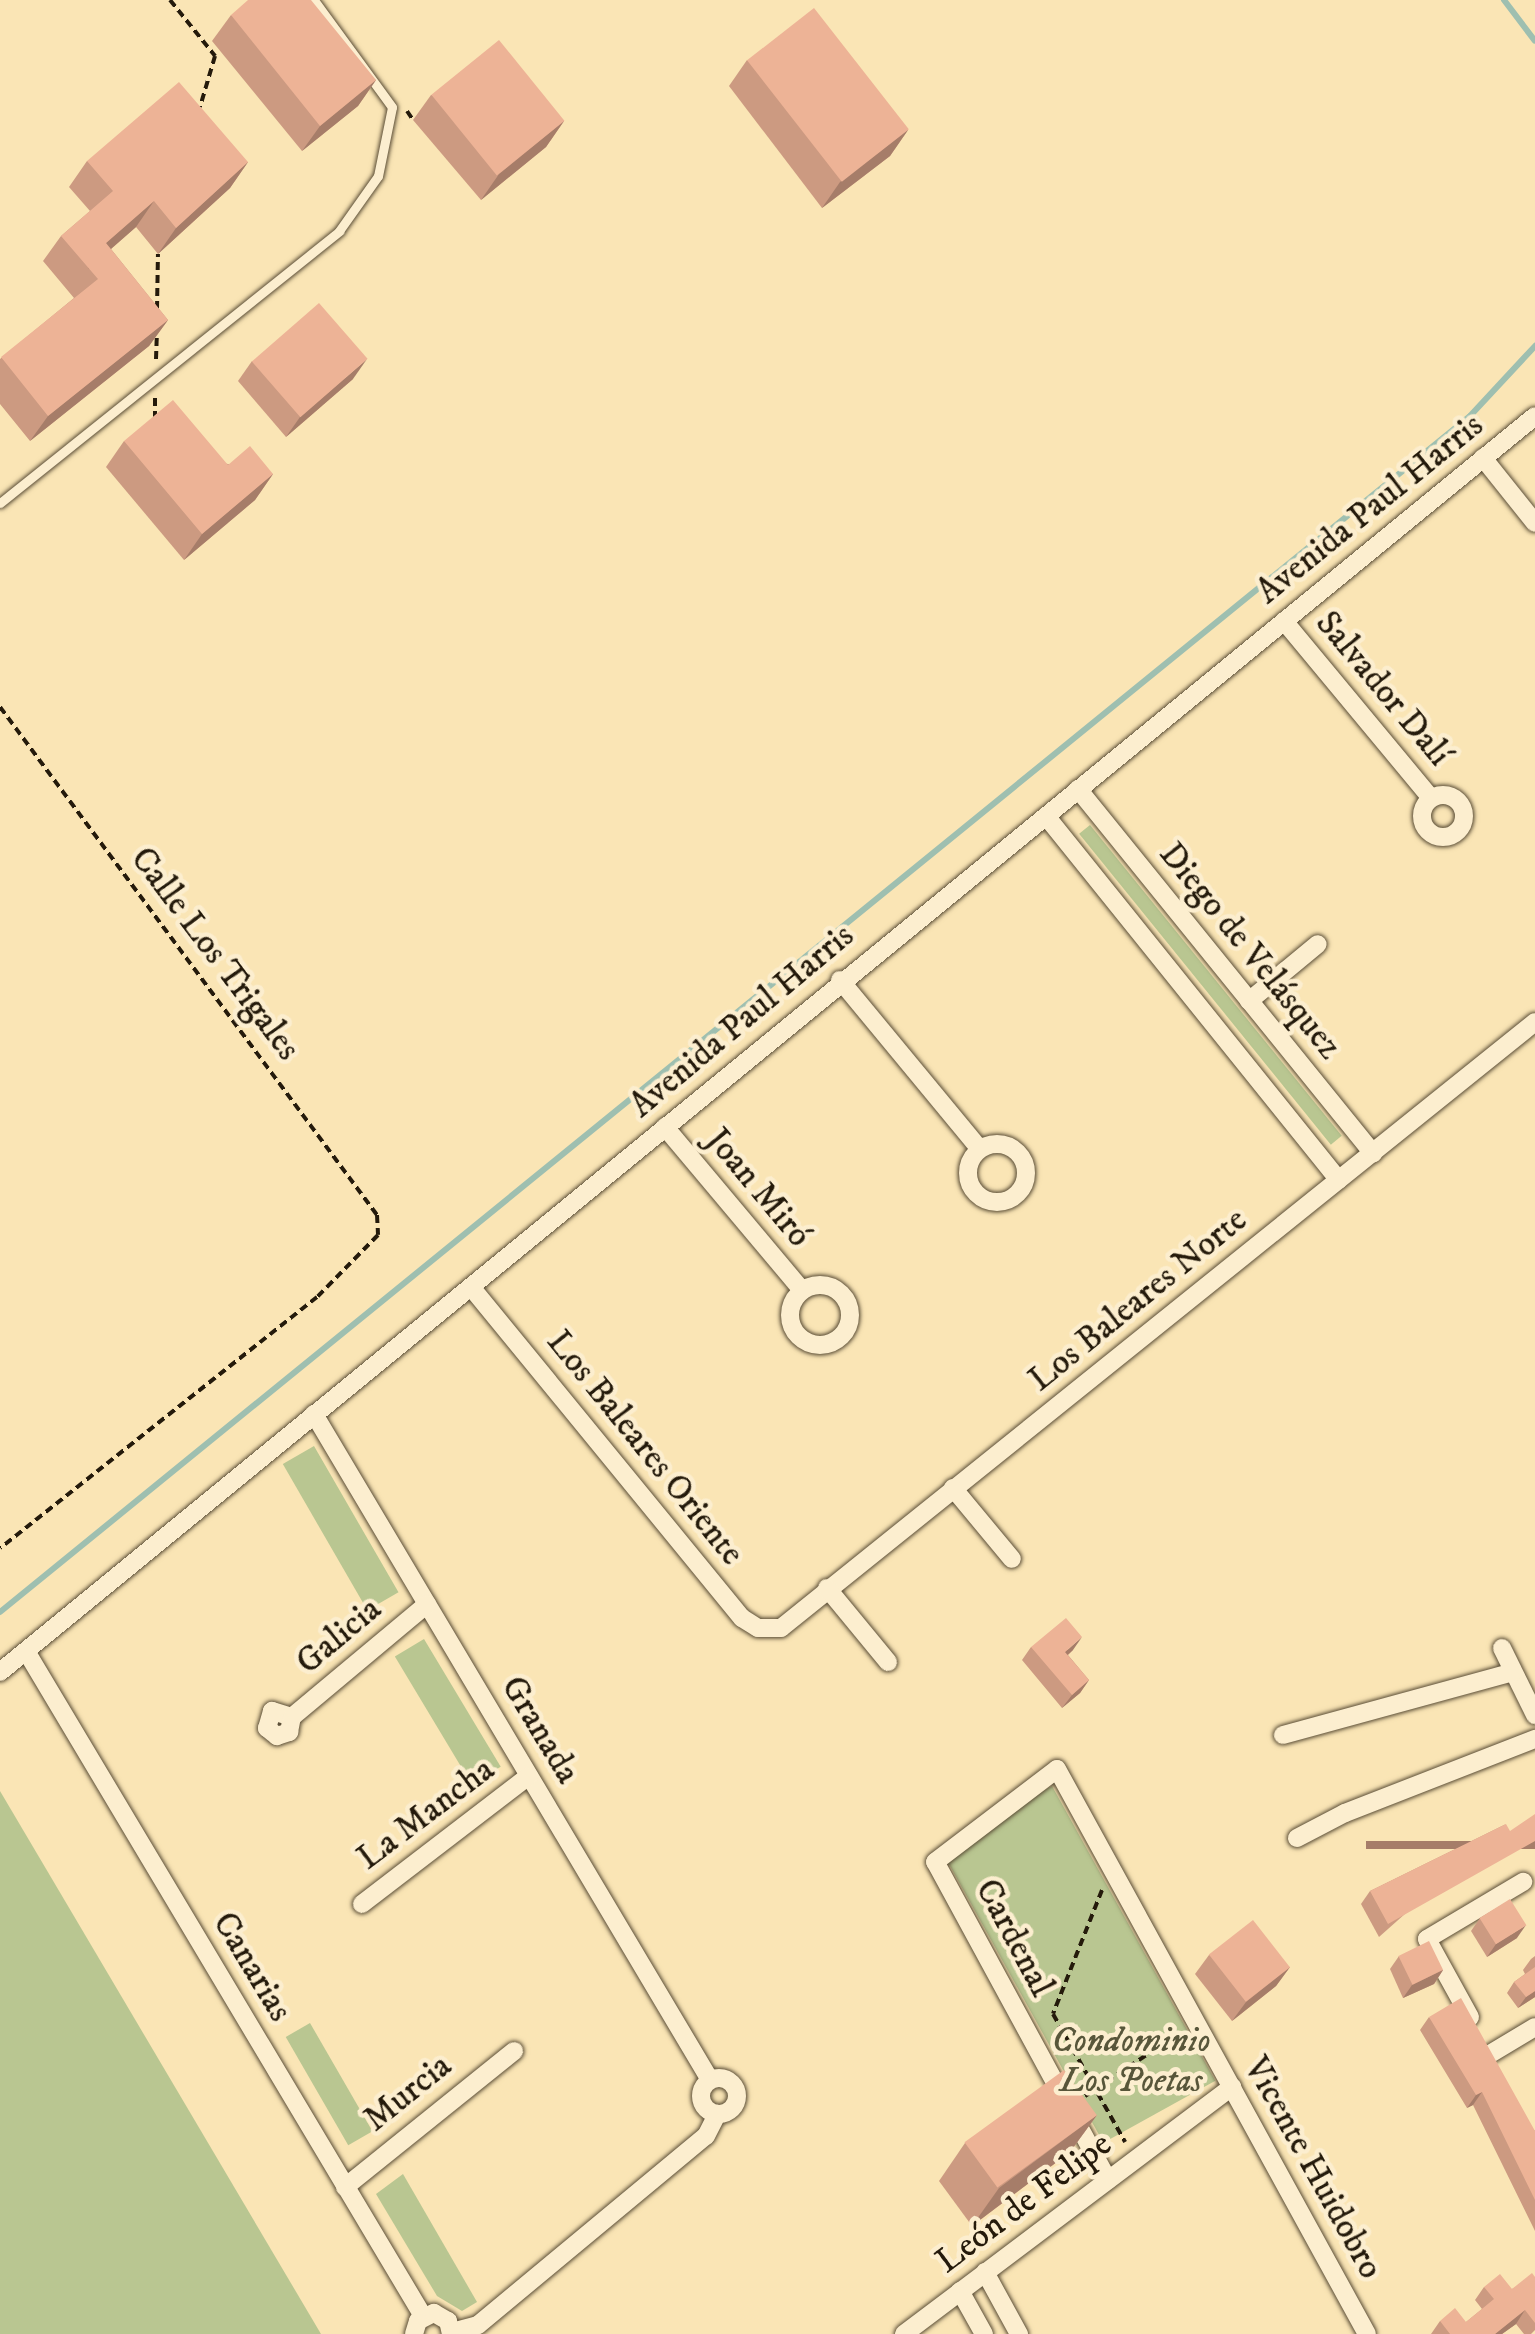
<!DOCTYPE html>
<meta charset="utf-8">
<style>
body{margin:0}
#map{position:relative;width:1535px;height:2334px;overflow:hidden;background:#fae5b5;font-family:"IM FELL DW Pica",serif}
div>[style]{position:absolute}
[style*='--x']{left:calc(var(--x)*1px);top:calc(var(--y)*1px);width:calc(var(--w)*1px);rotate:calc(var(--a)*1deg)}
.green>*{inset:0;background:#b9c691;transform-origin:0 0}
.stream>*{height:6px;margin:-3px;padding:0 3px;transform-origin:3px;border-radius:3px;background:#9ebfb0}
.path>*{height:4px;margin-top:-2px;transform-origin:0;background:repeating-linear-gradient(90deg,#241a0b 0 8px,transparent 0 13px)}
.roads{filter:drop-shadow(0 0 2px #5a4d36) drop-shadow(0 0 2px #5a4d36)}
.lane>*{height:9px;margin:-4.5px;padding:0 4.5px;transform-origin:4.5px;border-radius:4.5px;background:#fceecf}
.street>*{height:18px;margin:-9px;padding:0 9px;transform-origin:9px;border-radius:9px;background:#fceecf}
.street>.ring{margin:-9px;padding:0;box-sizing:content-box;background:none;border:18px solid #fceecf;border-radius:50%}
.wall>*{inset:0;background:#cc9a81}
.shaded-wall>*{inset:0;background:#a67d69;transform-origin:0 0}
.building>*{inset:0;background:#edb396;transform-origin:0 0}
span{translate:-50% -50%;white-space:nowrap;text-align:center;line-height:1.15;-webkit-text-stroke:9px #fceecf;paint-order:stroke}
.street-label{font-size:35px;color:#241a0b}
.park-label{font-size:35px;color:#58563a;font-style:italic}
</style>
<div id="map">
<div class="green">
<i style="left:1090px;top:825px;width:400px;height:14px;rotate:51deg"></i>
<i style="left:314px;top:1446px;width:169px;height:36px;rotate:60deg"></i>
<i style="left:424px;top:1639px;width:149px;height:34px;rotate:59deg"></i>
<i style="left:1052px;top:1786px;width:337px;height:128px;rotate:61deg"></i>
<i style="clip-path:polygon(0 1791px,321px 2334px,0 2334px)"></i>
<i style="left:310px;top:2023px;width:125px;height:28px;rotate:60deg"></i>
<i style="clip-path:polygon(403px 2174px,477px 2302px,462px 2311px,437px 2296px,376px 2194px)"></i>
</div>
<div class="stream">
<i style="--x:1504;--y:0;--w:51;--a:52.9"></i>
<i style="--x:0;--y:1612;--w:1895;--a:-39.13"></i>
<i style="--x:1470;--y:416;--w:96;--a:-47.1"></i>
</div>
<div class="path">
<i style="--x:170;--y:0;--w:72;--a:51.2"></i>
<i style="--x:215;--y:56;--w:53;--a:106.4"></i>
<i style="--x:407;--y:111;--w:11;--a:56"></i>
<i style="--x:157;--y:309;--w:55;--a:-89"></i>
<i style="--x:156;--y:359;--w:26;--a:-88"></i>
<i style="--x:155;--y:419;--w:21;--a:-90"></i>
<i style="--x:0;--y:707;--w:633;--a:53.42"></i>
<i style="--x:377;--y:1215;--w:20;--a:87"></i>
<i style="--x:378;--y:1235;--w:87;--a:134.5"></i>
<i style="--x:317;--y:1297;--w:404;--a:141.6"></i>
<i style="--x:1102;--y:1890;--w:133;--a:111.6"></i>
<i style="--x:1053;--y:2014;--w:147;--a:60.6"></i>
<i style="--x:1085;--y:2096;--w:115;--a:-33.7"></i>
</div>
<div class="roads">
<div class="lane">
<i style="--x:0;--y:503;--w:435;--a:-38.7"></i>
<i style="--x:339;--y:231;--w:67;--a:-54.7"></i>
<i style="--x:378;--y:176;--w:70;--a:-78.5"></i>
<i style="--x:392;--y:107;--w:132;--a:-126.1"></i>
</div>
<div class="street">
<i style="--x:1483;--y:458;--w:83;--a:51.3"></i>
<i style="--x:1284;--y:621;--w:230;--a:50.3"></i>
<i style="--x:1078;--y:789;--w:469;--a:51"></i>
<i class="ring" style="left:1422px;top:795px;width:24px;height:24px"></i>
<i style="--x:1046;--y:816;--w:467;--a:51.2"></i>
<i style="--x:840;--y:980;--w:219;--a:50.4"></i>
<i style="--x:1249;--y:1001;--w:89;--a:-39.6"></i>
<i style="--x:665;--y:1127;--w:213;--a:50"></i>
<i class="ring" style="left:968px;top:1144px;width:40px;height:40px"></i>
<i class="ring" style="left:790px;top:1285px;width:42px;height:42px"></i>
<i style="--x:471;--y:1287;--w:428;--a:50.7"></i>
<i style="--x:742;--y:1618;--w:19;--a:32"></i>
<i style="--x:758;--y:1628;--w:23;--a:0"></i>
<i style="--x:781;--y:1628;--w:967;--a:-38.79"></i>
<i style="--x:314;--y:1414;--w:775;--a:59.26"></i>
<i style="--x:953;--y:1488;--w:92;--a:50.3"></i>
<i style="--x:827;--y:1588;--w:96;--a:50.5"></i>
<i style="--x:1502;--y:1648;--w:75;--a:63.8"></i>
<i style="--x:26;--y:1651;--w:774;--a:59.16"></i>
<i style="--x:0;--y:1672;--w:1983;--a:-39.29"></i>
<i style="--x:292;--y:1717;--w:21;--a:-163"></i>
<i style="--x:272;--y:1711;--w:18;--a:106"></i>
<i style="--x:267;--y:1728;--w:13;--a:39"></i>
<i style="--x:277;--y:1736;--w:13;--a:-18"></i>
<i style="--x:289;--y:1732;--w:15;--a:-79"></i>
<i style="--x:292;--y:1717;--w:176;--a:-39.9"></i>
<i style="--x:1283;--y:1735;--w:238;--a:-15.3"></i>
<i style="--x:1297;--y:1838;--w:54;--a:-27.5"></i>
<i style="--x:1345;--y:1813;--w:204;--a:-21.3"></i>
<i style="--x:362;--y:1904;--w:210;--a:-37.5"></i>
<i style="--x:1470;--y:2017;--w:89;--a:-118.9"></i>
<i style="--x:1427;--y:1939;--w:112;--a:-30.7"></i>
<i style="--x:1490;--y:2054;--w:52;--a:-31"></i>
<i class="ring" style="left:701px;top:2078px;width:18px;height:18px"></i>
<i style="--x:1108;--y:2180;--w:362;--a:-118.5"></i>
<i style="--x:935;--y:1862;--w:153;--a:-37.3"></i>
<i style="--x:1057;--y:1769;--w:644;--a:61.25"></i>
<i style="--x:345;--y:2187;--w:217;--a:-38.8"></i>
<i style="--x:985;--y:2272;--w:71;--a:61.3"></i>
<i style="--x:960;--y:2291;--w:49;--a:60.8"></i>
<i style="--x:452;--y:2332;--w:27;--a:-15"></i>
<i style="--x:478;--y:2325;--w:296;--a:-39.7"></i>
<i style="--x:706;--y:2136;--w:25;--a:-63"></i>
<i style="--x:414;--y:2334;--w:14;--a:-73"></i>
<i style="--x:418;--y:2321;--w:18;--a:-27"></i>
<i style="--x:434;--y:2313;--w:16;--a:30"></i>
<i style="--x:448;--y:2321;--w:13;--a:77"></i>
<i style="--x:904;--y:2334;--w:411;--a:-37"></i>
</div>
</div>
<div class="wall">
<i style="clip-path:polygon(231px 15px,376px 80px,358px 106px,302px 151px,212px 41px)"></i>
<i style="clip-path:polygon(747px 60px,908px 130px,890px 156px,822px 208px,729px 86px)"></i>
<i style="clip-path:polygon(431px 95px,564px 121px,546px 147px,481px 200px,413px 120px)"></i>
<i style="clip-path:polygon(87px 161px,248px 162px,230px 188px,158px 254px,136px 227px,111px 249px,168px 320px,149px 346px,30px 441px,0 404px,0 359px,74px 298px,43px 261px,61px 236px,90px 211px,69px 187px)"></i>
<i style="clip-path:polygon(252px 361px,353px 379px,286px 437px,238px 381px)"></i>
<i style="clip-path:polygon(124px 441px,273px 474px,255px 500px,184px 560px,106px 467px)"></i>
<i style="clip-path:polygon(1031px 1647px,1073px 1650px,1068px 1655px,1089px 1680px,1080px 1693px,1062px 1708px,1022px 1660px)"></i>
<i style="clip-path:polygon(1506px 1824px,1379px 1937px,1361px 1904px,1370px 1891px)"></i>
<i style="clip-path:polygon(1480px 1918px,1517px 1938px,1487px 1957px,1471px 1931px)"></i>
<i style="clip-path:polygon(1209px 1955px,1290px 1967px,1276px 1986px,1232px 2021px,1195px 1974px)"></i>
<i style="clip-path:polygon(1399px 1956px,1443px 1970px,1434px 1984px,1403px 1998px,1390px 1969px)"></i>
<i style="clip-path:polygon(1535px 1956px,1535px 1997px,1518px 2008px,1507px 1993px,1514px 1982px,1525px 1974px,1523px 1970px,1531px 1959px)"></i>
<i style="clip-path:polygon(1429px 2017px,1535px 2131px,1535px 2231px,1473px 2105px,1467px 2108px,1420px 2030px)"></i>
<i style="clip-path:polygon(1097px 2115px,1070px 2152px,972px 2226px,939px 2181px,965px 2143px)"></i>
<i style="clip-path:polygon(1535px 2277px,1535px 2330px,1531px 2334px,1524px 2334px,1516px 2324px,1502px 2334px,1431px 2334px,1440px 2321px,1466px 2322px,1482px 2309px,1475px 2300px,1484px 2287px,1512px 2289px)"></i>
</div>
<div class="shaded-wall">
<i style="clip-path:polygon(376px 80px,358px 106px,302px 151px,320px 126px)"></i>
<i style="clip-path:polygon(564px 121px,546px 147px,481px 200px,499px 174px)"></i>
<i style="clip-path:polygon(908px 130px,890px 156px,822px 208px,840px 182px)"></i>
<i style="clip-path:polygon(248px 162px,230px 188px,158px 254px,176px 228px)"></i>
<i style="clip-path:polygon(154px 201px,136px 227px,88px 269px,106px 243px)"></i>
<i style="clip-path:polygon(168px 320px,149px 346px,30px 441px,48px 416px)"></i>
<i style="clip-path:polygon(367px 359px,353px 379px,286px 437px,300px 417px)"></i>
<i style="clip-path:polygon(273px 474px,255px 500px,184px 560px,202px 534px)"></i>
<i style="clip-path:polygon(1082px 1637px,1073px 1650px,1056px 1665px,1065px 1652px)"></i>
<i style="clip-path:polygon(1089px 1680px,1080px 1693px,1062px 1708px,1072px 1695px)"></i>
<i style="left:1535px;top:1841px;width:8px;height:169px;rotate:90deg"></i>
<i style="clip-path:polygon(1526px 1925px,1517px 1938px,1487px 1957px,1496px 1944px)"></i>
<i style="clip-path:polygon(1290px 1967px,1276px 1986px,1232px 2021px,1246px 2002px)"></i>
<i style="clip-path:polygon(1443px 1970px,1434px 1984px,1403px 1998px,1412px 1985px)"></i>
<i style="clip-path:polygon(1535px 1991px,1535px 1997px,1518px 2008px,1526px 1997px)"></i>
<i style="clip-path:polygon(1482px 2092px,1473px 2105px,1467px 2108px,1476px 2095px)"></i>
<i style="clip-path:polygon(1097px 2115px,1070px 2152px,972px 2226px,999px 2188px)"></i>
<i style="clip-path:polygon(1525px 2310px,1516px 2324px,1502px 2334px,1495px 2334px)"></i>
</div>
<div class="building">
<i style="clip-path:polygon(248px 0,311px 0,376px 80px,320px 126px,231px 15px)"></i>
<i style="left:814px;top:8px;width:154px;height:85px;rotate:52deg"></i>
<i style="left:499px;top:40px;width:104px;height:87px;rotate:51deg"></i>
<i style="clip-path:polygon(179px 82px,248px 162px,176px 228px,154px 201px,106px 243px,168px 320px,48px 416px,1px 357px,98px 279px,61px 236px,113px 191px,87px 161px)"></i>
<i style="left:319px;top:303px;width:74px;height:89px;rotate:49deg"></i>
<i style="clip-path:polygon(173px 400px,228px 465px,250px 446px,273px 474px,202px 534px,124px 441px)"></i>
<i style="clip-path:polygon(1066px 1618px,1082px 1637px,1065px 1652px,1089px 1680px,1072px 1695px,1031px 1647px)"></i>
<i style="clip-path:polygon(1535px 1814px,1535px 1841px,1388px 1924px,1370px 1891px,1506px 1824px,1510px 1831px)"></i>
<i style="left:1510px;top:1899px;width:31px;height:36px;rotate:58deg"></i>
<i style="left:1253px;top:1920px;width:60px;height:56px;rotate:52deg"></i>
<i style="left:1429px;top:1941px;width:32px;height:34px;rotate:64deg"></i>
<i style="clip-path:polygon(1535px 1967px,1535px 1991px,1526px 1997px,1514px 1982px)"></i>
<i style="clip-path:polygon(1461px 1998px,1535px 2131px,1535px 2200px,1482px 2092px,1476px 2095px,1429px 2017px)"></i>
<i style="left:1064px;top:2070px;width:56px;height:123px;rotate:54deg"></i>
<i style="clip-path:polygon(1532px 2273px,1535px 2277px,1535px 2323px,1525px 2310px,1495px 2334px,1450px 2334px,1440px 2321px,1455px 2308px,1466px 2322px,1494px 2299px,1484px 2287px,1500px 2274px,1512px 2289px)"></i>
</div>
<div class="street-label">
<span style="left:1370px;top:509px;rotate:-39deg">Avenida Paul Harris</span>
<span style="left:1383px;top:689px;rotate:50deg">Salvador Dalí</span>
<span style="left:1250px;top:951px;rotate:51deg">Diego de Velásquez</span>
<span style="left:215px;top:954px;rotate:53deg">Calle Los Trigales</span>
<span style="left:742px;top:1021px;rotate:-40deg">Avenida Paul Harris</span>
<span style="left:758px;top:1188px;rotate:50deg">Joan Miró</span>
<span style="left:1138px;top:1300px;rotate:-39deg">Los Baleares Norte</span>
<span style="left:645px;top:1448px;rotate:51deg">Los Baleares Oriente</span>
<span style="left:339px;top:1636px;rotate:-40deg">Galicia</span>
<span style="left:540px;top:1730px;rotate:59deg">Granada</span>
<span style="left:426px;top:1814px;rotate:-37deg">La Mancha</span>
<span style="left:1014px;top:1938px;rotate:62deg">Cardenal</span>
<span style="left:252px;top:1967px;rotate:59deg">Canarias</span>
<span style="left:408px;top:2093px;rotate:-39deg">Murcia</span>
<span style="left:1313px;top:2168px;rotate:61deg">Vicente Huidobro</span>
<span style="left:1024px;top:2203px;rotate:-37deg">León de Felipe</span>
</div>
<div class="park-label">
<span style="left:1131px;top:2061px">Condominio<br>Los Poetas</span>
</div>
</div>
